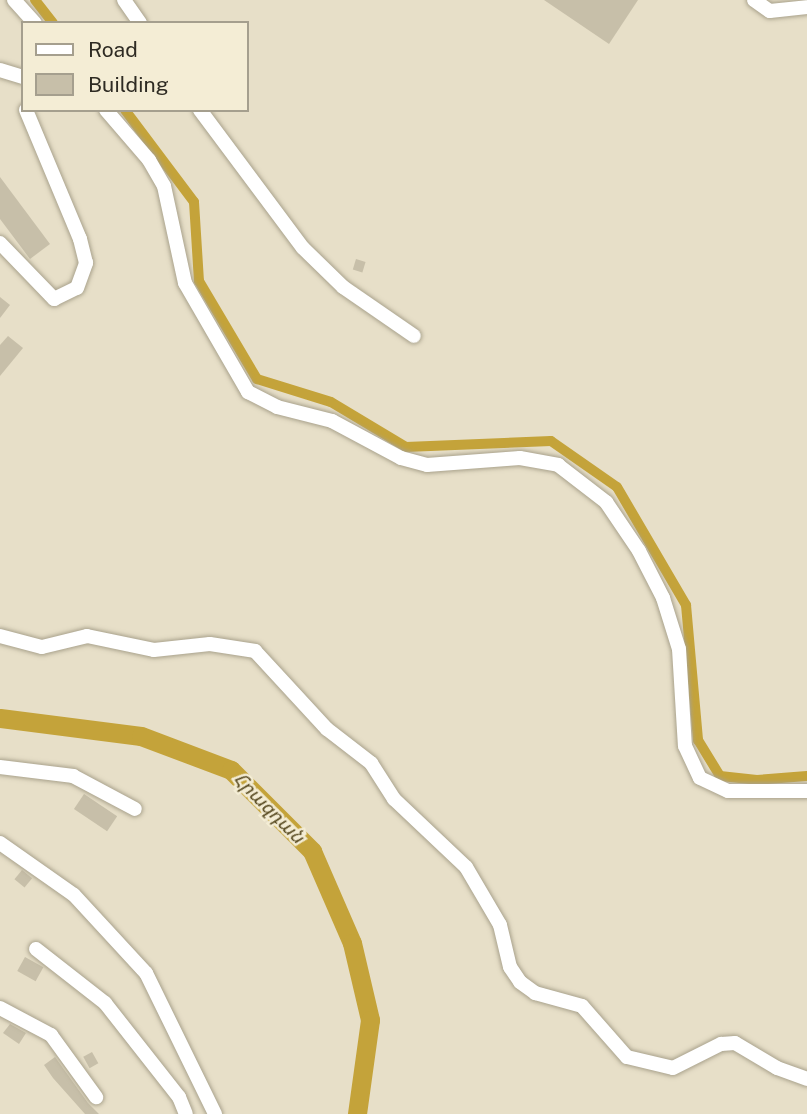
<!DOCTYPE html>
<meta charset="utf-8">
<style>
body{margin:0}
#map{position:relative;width:807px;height:1114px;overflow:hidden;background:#e7dfc8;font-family:"Public Sans","Noto Sans Armenian",sans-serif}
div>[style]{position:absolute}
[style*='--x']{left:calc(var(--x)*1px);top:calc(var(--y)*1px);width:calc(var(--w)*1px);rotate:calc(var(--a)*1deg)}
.canal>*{height:10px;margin:-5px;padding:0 5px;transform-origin:5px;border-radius:5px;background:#c4a33a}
.river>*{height:19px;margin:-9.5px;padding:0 9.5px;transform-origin:9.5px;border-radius:9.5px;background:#c4a33a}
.building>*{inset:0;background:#c7bfa9;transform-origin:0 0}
.roads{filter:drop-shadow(0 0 2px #a9a28c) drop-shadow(0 0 2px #a9a28c)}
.minor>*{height:14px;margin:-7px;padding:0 7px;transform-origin:7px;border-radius:7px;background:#fff}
span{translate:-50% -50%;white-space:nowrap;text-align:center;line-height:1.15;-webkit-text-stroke:5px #f4edd5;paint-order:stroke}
.water-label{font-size:19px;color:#55471d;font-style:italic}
.legend{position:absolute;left:21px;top:21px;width:228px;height:91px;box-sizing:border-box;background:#f4edd5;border:2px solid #a59f8e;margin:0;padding:9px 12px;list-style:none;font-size:21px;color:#2e2b23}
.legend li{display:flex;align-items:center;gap:14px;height:35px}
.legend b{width:35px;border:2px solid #a59f8e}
</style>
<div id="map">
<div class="canal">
<i style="--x:35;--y:0;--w:29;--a:52"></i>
<i style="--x:125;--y:110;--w:115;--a:53.1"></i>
<i style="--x:194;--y:202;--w:79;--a:86.4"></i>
<i style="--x:199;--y:281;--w:114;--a:59.4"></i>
<i style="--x:257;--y:379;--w:77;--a:17.3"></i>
<i style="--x:331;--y:402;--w:87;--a:31"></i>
<i style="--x:406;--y:447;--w:145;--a:-2.4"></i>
<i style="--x:551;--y:441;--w:80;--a:34.9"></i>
<i style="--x:617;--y:487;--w:137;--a:59.7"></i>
<i style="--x:686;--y:605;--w:136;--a:84.9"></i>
<i style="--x:698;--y:740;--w:42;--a:58.6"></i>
<i style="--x:720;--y:776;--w:37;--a:6"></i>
<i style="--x:757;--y:780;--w:50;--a:-4.6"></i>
</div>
<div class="river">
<i style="--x:0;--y:718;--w:142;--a:7.3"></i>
<i style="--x:141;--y:736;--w:96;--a:20.7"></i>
<i style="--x:231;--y:770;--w:115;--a:45"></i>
<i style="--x:312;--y:851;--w:100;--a:66.5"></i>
<i style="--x:352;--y:943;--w:79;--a:76.8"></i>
<i style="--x:370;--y:1020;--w:95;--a:97.9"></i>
</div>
<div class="building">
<i style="clip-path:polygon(544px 0,638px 0,609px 44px)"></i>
<i style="clip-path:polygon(0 177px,50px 244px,30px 259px,0 219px)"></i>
<i style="left:356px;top:259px;width:10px;height:11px;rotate:17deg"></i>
<i style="clip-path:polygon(0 297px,10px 305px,0 318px)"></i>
<i style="clip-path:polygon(8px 336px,23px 348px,0 376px,0 345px)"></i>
<i style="left:84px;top:794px;width:40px;height:18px;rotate:34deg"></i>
<i style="left:22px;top:870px;width:13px;height:12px;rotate:39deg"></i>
<i style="left:25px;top:957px;width:21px;height:16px;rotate:29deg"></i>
<i style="clip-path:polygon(10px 1024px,26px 1033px,19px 1044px,3px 1033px)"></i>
<i style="left:92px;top:1052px;width:13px;height:10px;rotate:61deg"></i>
<i style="clip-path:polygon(55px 1057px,88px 1103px,99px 1114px,85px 1114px,53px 1078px,44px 1065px)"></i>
</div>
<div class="roads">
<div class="minor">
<i style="--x:14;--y:0;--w:31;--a:48"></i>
<i style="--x:124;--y:0;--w:28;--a:55"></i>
<i style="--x:754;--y:0;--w:19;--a:35"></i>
<i style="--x:770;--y:11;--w:37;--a:-6"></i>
<i style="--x:0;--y:70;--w:24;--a:17"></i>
<i style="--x:106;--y:110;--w:66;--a:49.3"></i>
<i style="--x:149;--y:160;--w:30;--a:60"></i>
<i style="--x:164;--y:186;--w:99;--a:77.8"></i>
<i style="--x:185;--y:283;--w:126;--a:60"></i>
<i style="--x:248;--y:392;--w:33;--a:27"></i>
<i style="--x:277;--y:407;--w:57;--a:14.3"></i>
<i style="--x:332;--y:421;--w:78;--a:28.2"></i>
<i style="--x:401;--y:458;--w:27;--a:15"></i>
<i style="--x:427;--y:465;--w:93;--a:-4.3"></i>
<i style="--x:520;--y:458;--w:39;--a:10"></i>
<i style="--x:558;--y:465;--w:61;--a:37.6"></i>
<i style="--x:606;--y:502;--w:59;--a:56"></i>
<i style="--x:639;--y:551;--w:53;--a:62.9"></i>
<i style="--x:663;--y:598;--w:53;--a:72.6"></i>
<i style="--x:679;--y:649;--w:97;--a:86.5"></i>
<i style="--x:685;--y:746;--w:35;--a:65"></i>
<i style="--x:700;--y:778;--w:31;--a:25"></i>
<i style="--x:728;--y:791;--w:79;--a:0"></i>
<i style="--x:200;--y:110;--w:172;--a:53.3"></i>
<i style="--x:303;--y:248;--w:56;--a:44.3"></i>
<i style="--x:343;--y:287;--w:86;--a:34.6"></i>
<i style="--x:0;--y:243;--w:78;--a:46"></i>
<i style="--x:54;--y:299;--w:25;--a:-26"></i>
<i style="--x:77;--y:288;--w:27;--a:-70"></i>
<i style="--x:86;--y:263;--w:25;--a:-104"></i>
<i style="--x:80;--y:239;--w:140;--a:-112.7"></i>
<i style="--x:0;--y:636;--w:43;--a:14.7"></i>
<i style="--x:42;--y:647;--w:46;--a:-13.7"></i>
<i style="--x:87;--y:636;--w:68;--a:11.8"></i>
<i style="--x:154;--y:650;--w:56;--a:-6.1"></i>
<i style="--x:210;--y:644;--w:46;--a:8.8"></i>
<i style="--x:255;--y:651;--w:106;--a:47.3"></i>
<i style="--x:327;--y:729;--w:56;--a:37.7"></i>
<i style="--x:371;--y:763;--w:43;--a:57.4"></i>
<i style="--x:394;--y:799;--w:99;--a:43.4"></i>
<i style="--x:466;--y:867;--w:67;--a:59.6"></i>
<i style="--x:500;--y:925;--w:43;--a:76.6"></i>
<i style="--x:510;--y:967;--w:18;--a:56"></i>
<i style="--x:520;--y:982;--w:19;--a:36"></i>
<i style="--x:535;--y:993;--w:49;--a:15.5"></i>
<i style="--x:582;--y:1006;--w:68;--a:48.6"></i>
<i style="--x:627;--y:1057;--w:47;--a:13.4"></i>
<i style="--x:673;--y:1068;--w:54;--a:-26.6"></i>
<i style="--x:721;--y:1044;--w:14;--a:-4"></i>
<i style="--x:735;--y:1043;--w:49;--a:30.8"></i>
<i style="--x:777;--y:1068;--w:32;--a:20"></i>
<i style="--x:0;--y:767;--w:74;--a:7"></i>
<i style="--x:73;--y:776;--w:70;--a:28"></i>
<i style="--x:0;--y:843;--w:90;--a:35.1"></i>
<i style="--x:74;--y:895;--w:106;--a:47.3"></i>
<i style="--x:146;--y:973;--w:157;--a:63.9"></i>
<i style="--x:36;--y:949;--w:88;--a:38"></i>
<i style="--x:105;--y:1003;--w:120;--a:51.8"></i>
<i style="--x:179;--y:1097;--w:18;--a:68"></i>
<i style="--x:0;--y:1008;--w:58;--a:27.9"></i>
<i style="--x:51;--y:1035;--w:77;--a:54"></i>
</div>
</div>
<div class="water-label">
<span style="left:269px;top:808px;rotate:45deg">Հրազդան</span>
</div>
<ul class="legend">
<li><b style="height:9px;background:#fff"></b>Road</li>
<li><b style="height:19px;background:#c7bfa9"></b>Building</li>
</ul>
</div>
